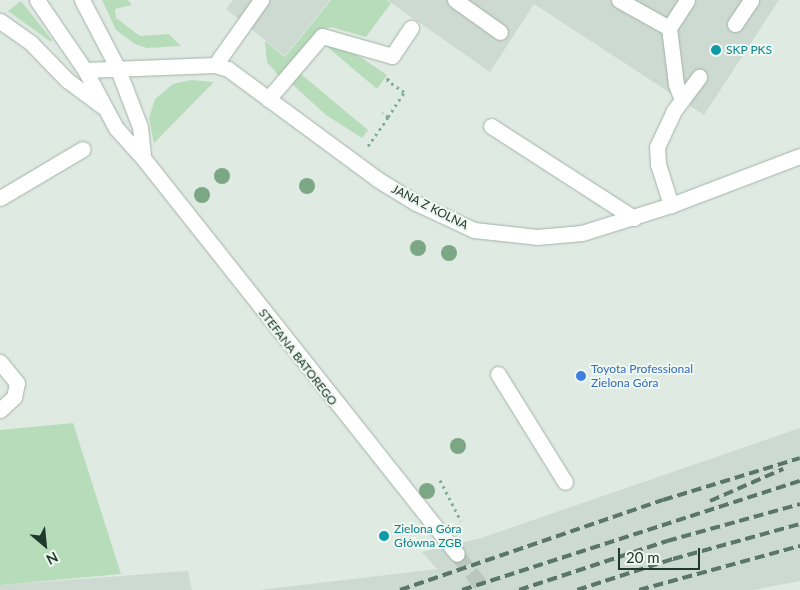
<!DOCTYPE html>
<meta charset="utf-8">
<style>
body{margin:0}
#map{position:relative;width:800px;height:590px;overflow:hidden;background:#dfeae3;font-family:Lato,sans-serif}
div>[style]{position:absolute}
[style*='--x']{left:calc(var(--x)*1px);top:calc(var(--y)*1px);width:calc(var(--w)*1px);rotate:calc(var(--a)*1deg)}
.built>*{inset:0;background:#cddad1}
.green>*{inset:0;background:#b7dcba}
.secondary-tunnel>*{height:15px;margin-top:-7.5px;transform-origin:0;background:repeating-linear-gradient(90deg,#b9c7bf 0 15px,transparent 0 23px)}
.path>*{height:3px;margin-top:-1.5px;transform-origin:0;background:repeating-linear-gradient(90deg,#7fae96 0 2.5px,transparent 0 6.5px)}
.roads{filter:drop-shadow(0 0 1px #a2b2a9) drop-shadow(0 0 1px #a2b2a9)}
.lane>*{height:15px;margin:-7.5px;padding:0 7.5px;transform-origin:7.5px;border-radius:7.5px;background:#fff}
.street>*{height:15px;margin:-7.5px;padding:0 7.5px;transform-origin:7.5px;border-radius:7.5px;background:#fff}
.secondary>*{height:15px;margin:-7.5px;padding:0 7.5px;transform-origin:7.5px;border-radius:7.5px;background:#fff}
.rail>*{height:4px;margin-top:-2px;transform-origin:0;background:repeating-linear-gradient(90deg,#5a7669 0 10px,transparent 0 15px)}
.trees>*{width:16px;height:16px;margin:-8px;border-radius:50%;background:#7ca785}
.dots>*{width:14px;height:14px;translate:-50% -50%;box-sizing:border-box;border:2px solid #eff7f1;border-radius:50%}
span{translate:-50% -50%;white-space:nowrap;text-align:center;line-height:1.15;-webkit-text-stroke:4px #eff7f1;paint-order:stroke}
.culture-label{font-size:12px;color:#0d838f}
.left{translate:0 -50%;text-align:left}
.street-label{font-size:12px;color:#203a2e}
.shop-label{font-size:12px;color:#366cbe}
.north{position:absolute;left:20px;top:520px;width:50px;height:50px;-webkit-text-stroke:4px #eff7f1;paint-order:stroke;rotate:152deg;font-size:14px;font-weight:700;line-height:20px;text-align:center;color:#203a2e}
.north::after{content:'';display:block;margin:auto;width:18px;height:22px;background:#203a2e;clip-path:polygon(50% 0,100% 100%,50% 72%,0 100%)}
.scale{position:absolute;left:618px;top:548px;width:82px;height:22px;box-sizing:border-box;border:2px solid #203a2e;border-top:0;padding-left:6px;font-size:15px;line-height:18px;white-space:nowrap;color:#203a2e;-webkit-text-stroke:4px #eff7f1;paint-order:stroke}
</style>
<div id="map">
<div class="built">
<i style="clip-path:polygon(233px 0,330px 0,285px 56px,226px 9px)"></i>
<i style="clip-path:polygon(387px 0,779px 0,704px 115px,534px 4px,490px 72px)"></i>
<i style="clip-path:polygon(800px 428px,800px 581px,753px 590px,260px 590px,437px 569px,422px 552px,481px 538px)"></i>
<i style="clip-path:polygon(188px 571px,192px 590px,0 590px,0 585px)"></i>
</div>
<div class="green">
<i style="clip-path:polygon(102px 0,128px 0,132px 5px,115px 9px,116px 18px,140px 36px,169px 34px,181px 46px,147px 48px,135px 44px,116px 30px)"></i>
<i style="clip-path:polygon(331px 0,386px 0,391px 3px,366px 37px,331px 27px,316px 32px,279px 76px,267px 62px,265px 41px,285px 57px)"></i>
<i style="clip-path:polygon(21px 1px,52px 40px,51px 42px,8px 11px)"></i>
<i style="clip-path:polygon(326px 43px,356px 54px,387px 75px,377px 89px,325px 45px,301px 74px,368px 130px,362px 138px,326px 115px,291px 83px)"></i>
<i style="clip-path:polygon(191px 80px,214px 82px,154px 143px,149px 118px,155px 99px,173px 84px)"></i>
<i style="clip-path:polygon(73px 423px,121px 574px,0 585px,0 430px)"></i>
</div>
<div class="secondary-tunnel">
<i style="--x:457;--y:554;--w:46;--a:52.1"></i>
</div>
<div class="path">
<i style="--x:388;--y:117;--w:30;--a:-57"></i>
<i style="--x:404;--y:92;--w:21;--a:-145"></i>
<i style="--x:387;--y:80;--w:3;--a:-45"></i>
<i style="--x:368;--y:146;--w:35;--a:-55"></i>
<i style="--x:388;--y:117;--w:7;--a:-146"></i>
<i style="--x:440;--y:480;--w:46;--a:62.9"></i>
</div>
<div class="roads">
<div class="lane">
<i style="--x:455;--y:0;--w:55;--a:35.4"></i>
<i style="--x:619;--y:0;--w:57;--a:29.2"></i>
<i style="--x:735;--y:24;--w:29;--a:-56"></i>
<i style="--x:215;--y:65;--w:80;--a:-54.7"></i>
<i style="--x:268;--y:99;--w:83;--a:-49.4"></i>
<i style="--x:322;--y:36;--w:73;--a:15.9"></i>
<i style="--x:392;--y:56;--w:34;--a:-56"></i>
<i style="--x:682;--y:100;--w:17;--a:-111"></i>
<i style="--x:676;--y:84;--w:56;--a:-97.1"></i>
<i style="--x:669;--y:28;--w:33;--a:-57"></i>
<i style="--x:491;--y:126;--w:170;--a:32.8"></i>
<i style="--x:0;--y:198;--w:96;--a:-30.6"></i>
<i style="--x:671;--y:205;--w:43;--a:-107.6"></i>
<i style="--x:658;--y:164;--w:17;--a:-93"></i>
<i style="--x:657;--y:147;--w:38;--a:-65"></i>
<i style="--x:673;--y:112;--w:44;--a:-53.4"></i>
<i style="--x:0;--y:362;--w:27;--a:51"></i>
<i style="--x:17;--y:383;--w:14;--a:102"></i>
<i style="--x:14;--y:397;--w:19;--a:137"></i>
<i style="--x:498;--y:374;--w:127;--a:58.2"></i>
</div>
<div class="street">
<i style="--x:85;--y:70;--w:130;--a:-2.2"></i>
<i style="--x:215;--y:65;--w:14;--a:17"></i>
<i style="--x:228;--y:69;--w:185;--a:36.4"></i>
<i style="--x:377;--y:179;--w:46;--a:31.6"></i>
<i style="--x:416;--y:203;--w:64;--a:25"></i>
<i style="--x:474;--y:230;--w:63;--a:6.3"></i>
<i style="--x:537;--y:237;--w:45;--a:-5.1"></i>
<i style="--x:582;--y:233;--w:93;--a:-17.5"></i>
<i style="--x:671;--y:205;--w:138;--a:-20.8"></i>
</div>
<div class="secondary">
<i style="--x:37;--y:0;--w:85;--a:55.6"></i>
<i style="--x:85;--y:70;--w:66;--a:61.9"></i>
<i style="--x:116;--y:128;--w:40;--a:48"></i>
<i style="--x:143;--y:158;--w:505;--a:51.59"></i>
<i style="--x:82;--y:0;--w:76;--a:62.4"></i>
<i style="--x:117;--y:67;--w:64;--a:69"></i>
<i style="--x:140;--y:127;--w:31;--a:84"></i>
<i style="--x:0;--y:21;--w:38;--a:35"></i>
<i style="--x:31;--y:43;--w:52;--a:45.8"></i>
<i style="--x:67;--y:80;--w:44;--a:36.6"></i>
</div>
</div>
<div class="rail">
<i style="--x:710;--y:501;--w:80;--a:-23.7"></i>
<i style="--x:400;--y:590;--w:278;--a:-18.9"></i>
<i style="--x:663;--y:500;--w:143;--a:-17"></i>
<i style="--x:462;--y:590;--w:355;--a:-17.9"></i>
<i style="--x:519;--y:590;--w:156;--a:-18.3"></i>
<i style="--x:667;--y:541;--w:138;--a:-15.5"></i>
<i style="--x:577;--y:590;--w:101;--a:-17.9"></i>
<i style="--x:673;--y:559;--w:132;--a:-15.4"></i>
<i style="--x:639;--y:590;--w:167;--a:-15.3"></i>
</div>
<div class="trees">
<i style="left:222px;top:176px"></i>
<i style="left:307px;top:186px"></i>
<i style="left:202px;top:195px"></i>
<i style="left:418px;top:248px"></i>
<i style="left:449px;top:253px"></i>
<i style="left:458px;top:446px"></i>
<i style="left:427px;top:491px"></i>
</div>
<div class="dots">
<i style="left:716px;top:50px;background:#0f9aa8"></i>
<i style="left:581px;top:376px;background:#3f7fe0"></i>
<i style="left:384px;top:536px;background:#0f9aa8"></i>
</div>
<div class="culture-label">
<span class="left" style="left:726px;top:50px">SKP PKS</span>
<span class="left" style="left:394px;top:536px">Zielona Góra<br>Główna ZGB</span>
</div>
<div class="street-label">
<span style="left:430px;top:207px;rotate:27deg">JANA Z KOLNA</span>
<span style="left:298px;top:357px;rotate:52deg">STEFANA BATOREGO</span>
</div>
<div class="shop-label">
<span class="left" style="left:591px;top:376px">Toyota Professional<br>Zielona Góra</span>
</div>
<div class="north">N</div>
<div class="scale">20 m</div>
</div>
